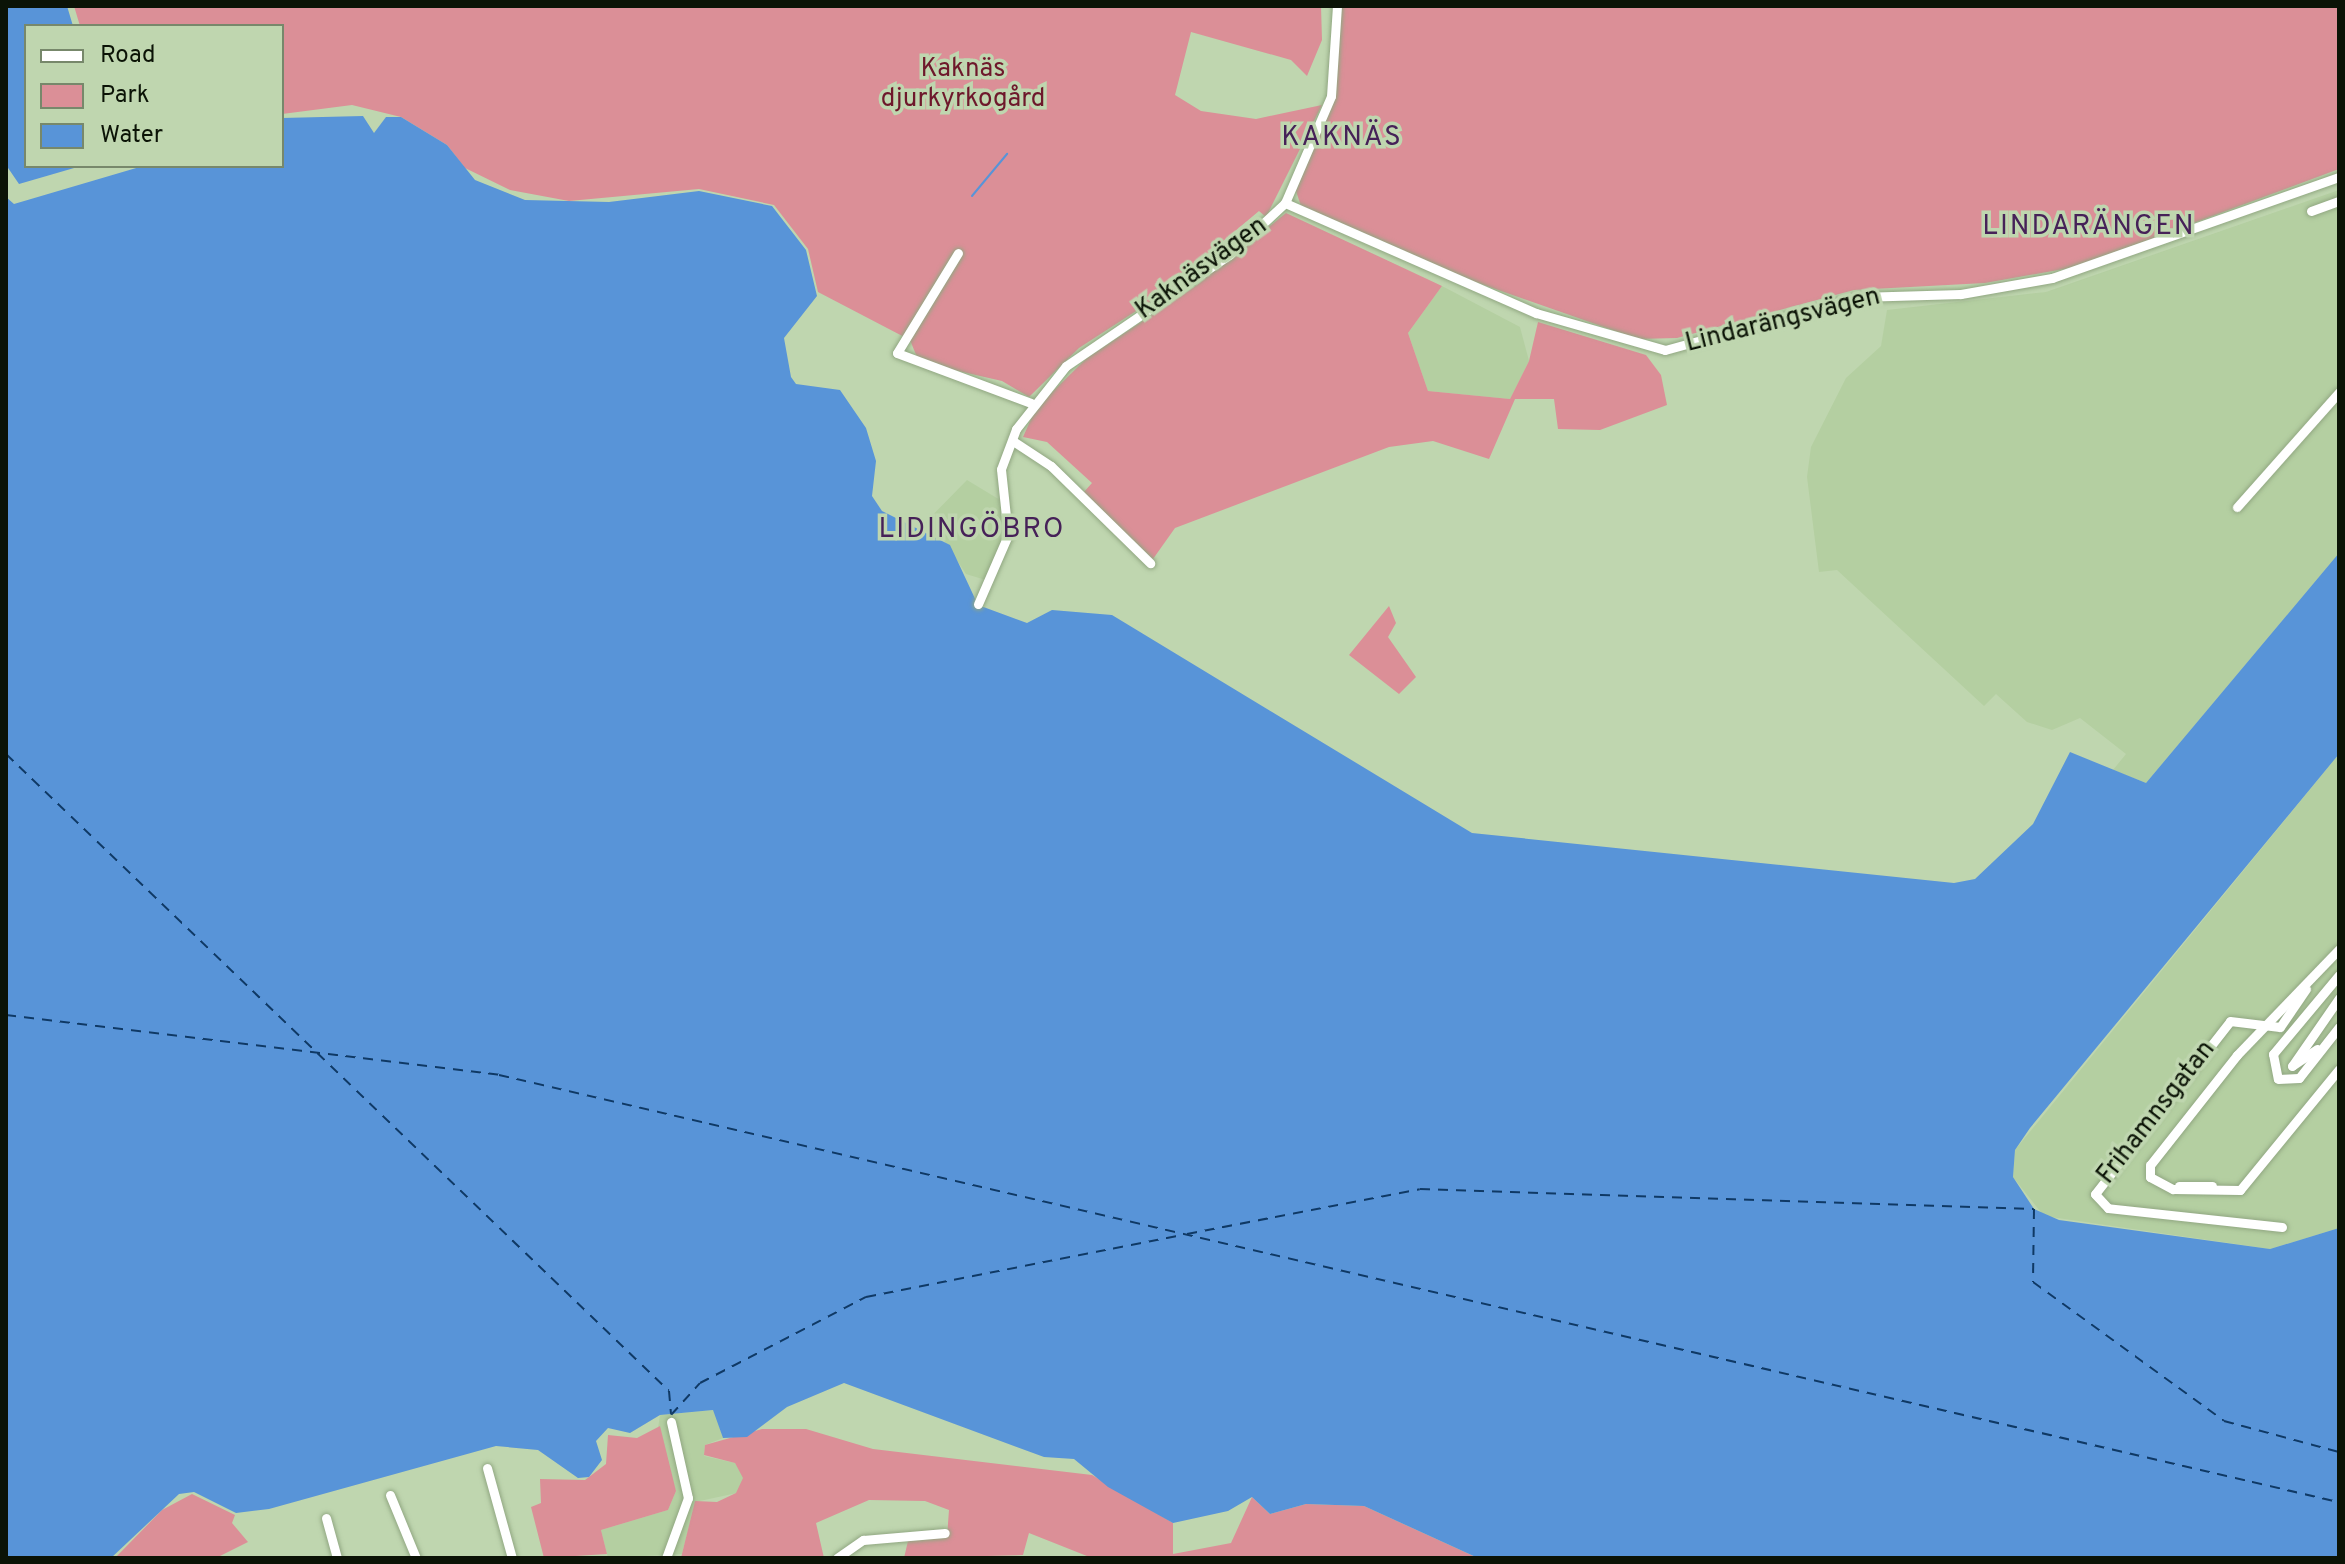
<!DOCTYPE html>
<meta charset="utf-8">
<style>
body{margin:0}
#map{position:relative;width:2345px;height:1564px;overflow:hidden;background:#bfd6af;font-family:Overpass,sans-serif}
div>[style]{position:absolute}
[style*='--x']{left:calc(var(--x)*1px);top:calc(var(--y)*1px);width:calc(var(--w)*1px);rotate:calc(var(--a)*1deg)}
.built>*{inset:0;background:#b4cfa1}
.green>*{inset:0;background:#db8f97}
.water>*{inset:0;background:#5894d8}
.pier>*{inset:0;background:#bfd6af}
.stream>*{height:2px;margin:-1px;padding:0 1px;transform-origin:1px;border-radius:1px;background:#5894d8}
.ferry>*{height:2px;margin-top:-1px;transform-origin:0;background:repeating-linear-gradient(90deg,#0f3965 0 10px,transparent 0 18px)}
.roads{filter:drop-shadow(0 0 2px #91a782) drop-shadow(0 0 2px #91a782)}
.minor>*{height:9px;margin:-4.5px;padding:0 4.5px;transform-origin:4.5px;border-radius:4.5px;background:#fff}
span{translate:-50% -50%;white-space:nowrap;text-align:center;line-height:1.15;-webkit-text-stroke:7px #bfd6af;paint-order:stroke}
.park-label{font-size:26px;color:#6e182b}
.street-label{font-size:26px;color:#0b1306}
.neighbourhood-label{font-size:28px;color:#462158;letter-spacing:2px}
.frame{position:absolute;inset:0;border:8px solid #0b1306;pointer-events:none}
.legend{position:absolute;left:24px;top:24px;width:260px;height:144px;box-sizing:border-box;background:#bfd6af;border:2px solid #77886b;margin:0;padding:10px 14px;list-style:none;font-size:24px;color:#0b1306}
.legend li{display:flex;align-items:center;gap:16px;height:40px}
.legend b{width:40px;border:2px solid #77886b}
</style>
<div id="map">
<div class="built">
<i style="clip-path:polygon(2339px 190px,2339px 553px,2146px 783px,2113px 770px,2126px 754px,2080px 718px,2052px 730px,2027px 722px,1996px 694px,1984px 706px,1837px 570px,1819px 572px,1807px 477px,1811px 447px,1846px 378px,1881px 346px,1887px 310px,2046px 292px)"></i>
<i style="clip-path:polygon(1442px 286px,1520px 327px,1529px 361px,1510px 399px,1428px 391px,1408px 333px)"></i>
<i style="clip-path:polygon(967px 480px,1005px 503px,1006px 530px,989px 581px,966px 574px,943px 539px,920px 528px)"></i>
<i style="clip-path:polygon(2339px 754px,2339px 1228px,2270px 1249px,2044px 1216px,2013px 1177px,2015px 1150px)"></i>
<i style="clip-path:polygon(714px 1410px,723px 1438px,705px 1445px,704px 1456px,735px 1463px,744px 1478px,737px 1493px,695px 1502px,682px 1554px,608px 1558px,601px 1530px,668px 1510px,676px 1491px,657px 1435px,660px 1415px)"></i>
</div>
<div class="green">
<i style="clip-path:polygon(74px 6px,1321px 6px,1322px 40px,1307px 76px,1291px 60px,1191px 32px,1175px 95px,1201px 111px,1256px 119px,1322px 105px,1266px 217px,1259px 211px,1198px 262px,1201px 269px,1079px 348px,1029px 397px,1002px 381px,919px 362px,910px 340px,818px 292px,808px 249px,774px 205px,699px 189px,569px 201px,510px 190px,465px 168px,447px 145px,401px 117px,352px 105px,282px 114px,282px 26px,80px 26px)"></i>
<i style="clip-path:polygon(1339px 6px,2339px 6px,2339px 169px,2075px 267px,1985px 283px,1854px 290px,1677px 338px,1638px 339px,1467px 279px,1301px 206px,1296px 191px,1336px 91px)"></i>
<i style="clip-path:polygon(1286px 213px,1442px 286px,1408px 333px,1428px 391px,1510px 399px,1529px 361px,1538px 322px,1646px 355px,1661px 375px,1667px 405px,1600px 430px,1558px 429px,1554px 399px,1515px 399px,1489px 459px,1433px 441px,1389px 447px,1175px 528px,1153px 559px,1083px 493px,1092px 483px,1047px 442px,1023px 437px,1036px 408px,1087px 358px,1197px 285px)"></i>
<i style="clip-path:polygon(1389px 606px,1396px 623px,1388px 637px,1416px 677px,1399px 694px,1349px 655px)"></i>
<i style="clip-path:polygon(660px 1426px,676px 1491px,668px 1510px,601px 1530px,607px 1554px,544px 1558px,531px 1507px,541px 1503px,540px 1479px,585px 1480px,606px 1464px,608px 1435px,637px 1438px)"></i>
<i style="clip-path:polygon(762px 1429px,806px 1429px,873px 1449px,1092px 1475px,1173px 1523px,1173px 1554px,1231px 1543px,1252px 1497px,1270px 1514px,1306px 1504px,1364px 1506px,1478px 1558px,1092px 1558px,1029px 1533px,1023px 1555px,904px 1558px,908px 1541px,947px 1537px,949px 1510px,925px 1501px,869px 1500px,816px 1523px,824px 1558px,681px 1558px,695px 1501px,717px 1502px,736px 1493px,743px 1478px,735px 1463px,704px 1455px,705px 1445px)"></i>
<i style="clip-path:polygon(192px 1494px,235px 1515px,232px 1523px,248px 1542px,216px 1558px,115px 1558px,162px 1510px)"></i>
</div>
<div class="water">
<i style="clip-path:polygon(6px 6px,67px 6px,73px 26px,26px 26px,26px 166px,282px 166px,282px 118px,363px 116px,374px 133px,386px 117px,401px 117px,447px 145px,475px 180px,525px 200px,609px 202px,699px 191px,772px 206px,806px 250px,817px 296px,784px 338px,791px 377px,796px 384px,840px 390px,866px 428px,876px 461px,872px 496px,882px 511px,950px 545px,978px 605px,1027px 623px,1052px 610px,1112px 615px,1472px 833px,1954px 883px,1975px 879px,2033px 824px,2070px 752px,2146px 783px,2339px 553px,2339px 754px,2030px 1128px,2015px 1150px,2013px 1177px,2034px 1209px,2059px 1220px,2270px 1249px,2339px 1228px,2339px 1558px,1478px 1558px,1364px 1506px,1306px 1504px,1270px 1514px,1252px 1497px,1228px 1511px,1173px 1523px,1108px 1487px,1074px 1459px,1044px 1457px,844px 1383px,787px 1407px,747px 1437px,723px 1438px,713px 1410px,660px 1415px,630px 1433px,608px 1428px,596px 1441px,602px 1460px,589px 1477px,578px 1478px,538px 1450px,496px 1446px,269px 1509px,236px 1513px,194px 1492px,179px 1494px,111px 1558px,6px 1558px)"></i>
</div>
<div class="pier">
<i style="clip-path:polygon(6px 165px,19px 184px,81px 166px,143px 166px,14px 204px,6px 197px)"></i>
</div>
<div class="stream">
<i style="--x:972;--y:196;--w:55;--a:-50.2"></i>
</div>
<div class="ferry">
<i style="--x:6;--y:754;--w:919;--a:43.85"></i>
<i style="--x:669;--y:1391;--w:23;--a:85"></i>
<i style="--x:6;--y:1015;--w:497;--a:6.9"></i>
<i style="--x:499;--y:1075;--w:1889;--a:13.07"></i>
<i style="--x:1187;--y:1234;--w:237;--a:-10.9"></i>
<i style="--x:1420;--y:1189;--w:614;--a:1.87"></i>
<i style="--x:2034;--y:1209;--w:73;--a:90.8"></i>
<i style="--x:2033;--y:1282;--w:236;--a:36"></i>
<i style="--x:2224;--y:1421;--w:119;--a:15.1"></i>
<i style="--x:671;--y:1415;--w:43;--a:-47.8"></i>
<i style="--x:700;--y:1383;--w:187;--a:-27.4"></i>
<i style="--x:866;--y:1297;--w:321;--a:-11.1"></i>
</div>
<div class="roads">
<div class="minor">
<i style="--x:1285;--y:203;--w:274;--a:23.7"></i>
<i style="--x:1536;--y:313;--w:134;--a:16"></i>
<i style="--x:1665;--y:350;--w:200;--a:-15.4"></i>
<i style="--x:1858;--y:297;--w:103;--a:-1.7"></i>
<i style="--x:1961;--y:294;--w:92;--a:-10"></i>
<i style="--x:2052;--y:278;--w:304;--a:-19.4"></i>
<i style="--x:2311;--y:211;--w:30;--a:-20"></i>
<i style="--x:958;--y:253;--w:117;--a:121.4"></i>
<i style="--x:897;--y:353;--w:143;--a:20.5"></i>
<i style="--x:1013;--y:441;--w:45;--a:33.3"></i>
<i style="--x:1051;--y:466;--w:139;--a:44.4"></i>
<i style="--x:2237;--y:507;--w:154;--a:-48.4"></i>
<i style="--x:978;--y:604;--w:75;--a:-66.5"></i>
<i style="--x:1008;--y:535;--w:66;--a:-96.1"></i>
<i style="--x:1001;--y:469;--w:43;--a:-69.4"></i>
<i style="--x:1016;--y:429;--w:80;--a:-51.6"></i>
<i style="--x:1066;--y:366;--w:197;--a:-34.3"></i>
<i style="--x:1229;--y:255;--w:76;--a:-42.9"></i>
<i style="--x:1285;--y:203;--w:116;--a:-66.7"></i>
<i style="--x:1331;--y:96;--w:90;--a:-86.2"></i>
<i style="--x:2339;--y:949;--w:147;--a:133.9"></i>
<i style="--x:2237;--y:1055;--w:140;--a:128.3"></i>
<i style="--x:2150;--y:1165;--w:12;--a:90"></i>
<i style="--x:2150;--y:1177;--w:26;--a:28"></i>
<i style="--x:2173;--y:1189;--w:67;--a:0.9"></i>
<i style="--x:2240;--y:1190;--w:156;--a:-50.7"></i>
<i style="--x:2339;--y:975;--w:103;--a:129.9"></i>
<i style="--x:2273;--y:1054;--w:25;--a:79"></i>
<i style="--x:2278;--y:1079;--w:21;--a:-3"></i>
<i style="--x:2299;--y:1078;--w:65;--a:-51.9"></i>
<i style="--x:2317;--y:1049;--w:30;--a:146"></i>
<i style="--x:2292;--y:1066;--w:83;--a:-55.3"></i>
<i style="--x:2179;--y:1186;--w:33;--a:0"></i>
<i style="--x:2282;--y:1227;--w:175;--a:-173.8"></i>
<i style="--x:2108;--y:1208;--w:19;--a:-133"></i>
<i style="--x:2095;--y:1194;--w:219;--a:-52"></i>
<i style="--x:2230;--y:1021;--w:50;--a:6.8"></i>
<i style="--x:2280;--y:1027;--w:46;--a:-55.6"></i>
<i style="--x:487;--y:1468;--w:93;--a:74.5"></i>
<i style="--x:390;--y:1495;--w:68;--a:67.6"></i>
<i style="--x:326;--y:1518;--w:41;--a:74.6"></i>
<i style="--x:666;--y:1558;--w:64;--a:-69.9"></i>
<i style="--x:688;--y:1498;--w:78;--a:-102.6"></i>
<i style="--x:837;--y:1558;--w:32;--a:-35"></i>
<i style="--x:863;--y:1540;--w:82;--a:-4.9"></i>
</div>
</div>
<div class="park-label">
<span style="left:963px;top:85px">Kaknäs<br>djurkyrkogård</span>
</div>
<div class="street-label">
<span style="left:1202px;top:269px;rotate:-36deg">Kaknäsvägen</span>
<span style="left:1783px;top:321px;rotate:-14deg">Lindarängsvägen</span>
<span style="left:2157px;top:1113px;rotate:-52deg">Frihamnsgatan</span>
</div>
<div class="neighbourhood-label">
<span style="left:1342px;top:138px">KAKNÄS</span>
<span style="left:2089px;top:227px">LINDARÄNGEN</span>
<span style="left:972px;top:530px">LIDINGÖBRO</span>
</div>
<div class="frame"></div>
<ul class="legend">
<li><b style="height:10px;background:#fff"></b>Road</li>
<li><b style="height:22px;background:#db8f97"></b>Park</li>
<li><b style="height:22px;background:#5894d8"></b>Water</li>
</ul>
</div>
